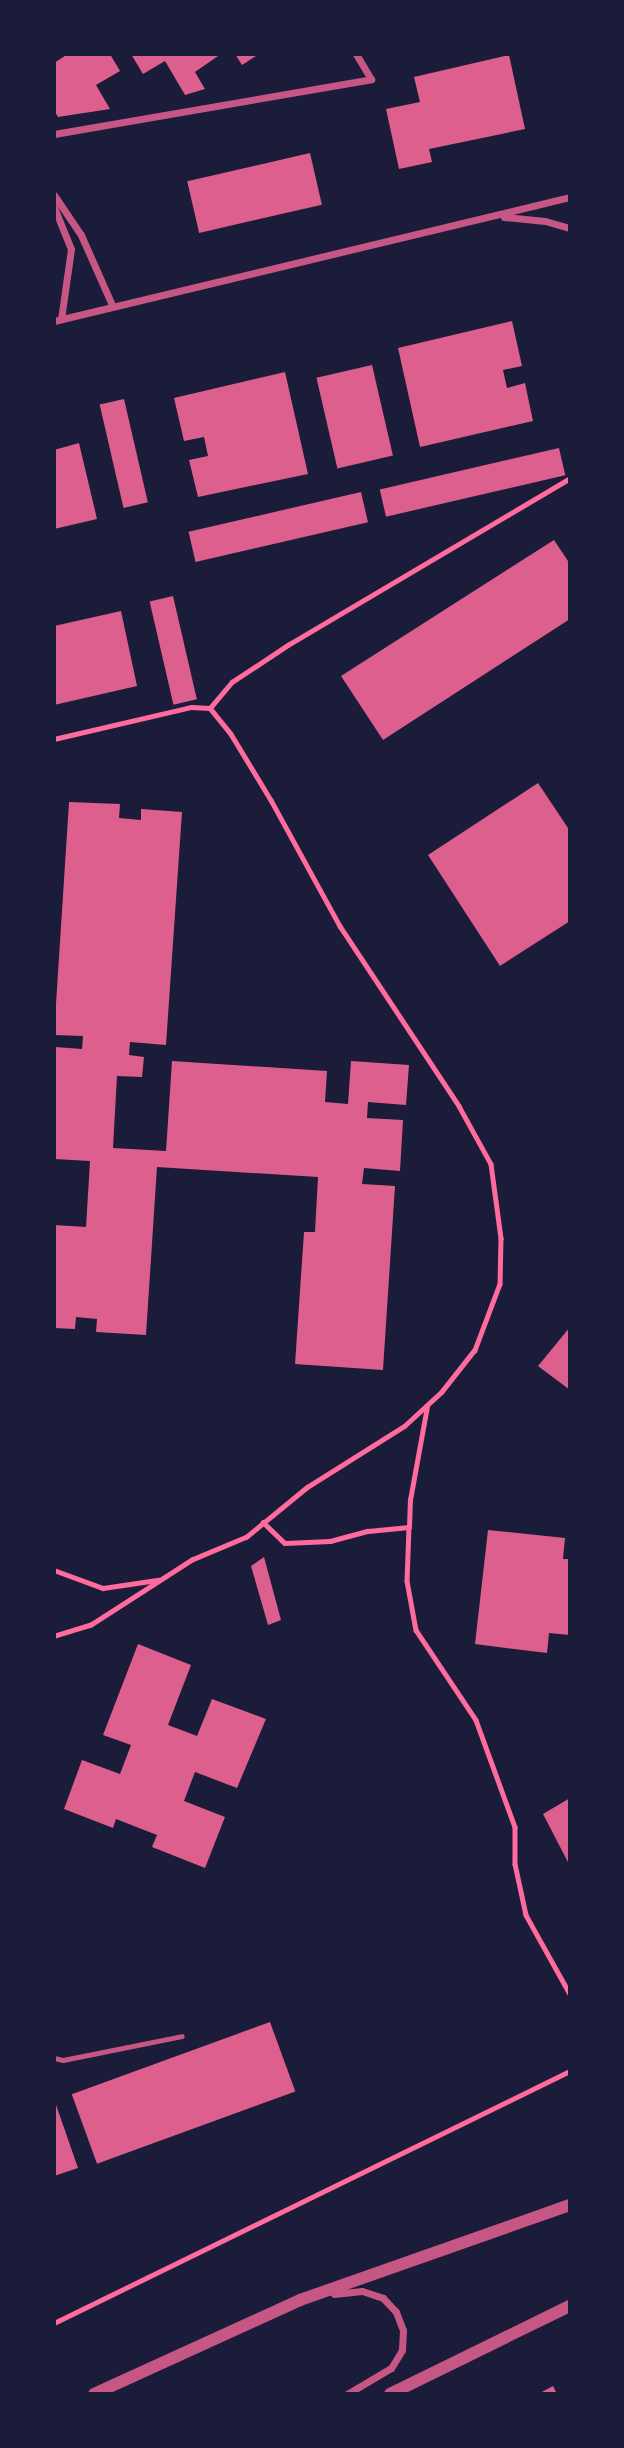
<!DOCTYPE html>
<style>
body{margin:0}
#map{position:relative;width:624px;height:2448px;overflow:hidden;background:#1b1b3a;font-family:"PT Sans Narrow",sans-serif}
div>[style]{position:absolute}
[style*='--x']{left:calc(var(--x)*1px);top:calc(var(--y)*1px);width:calc(var(--w)*1px);rotate:calc(var(--a)*1deg)}
.building>*{inset:0;background:#dd5f8e;transform-origin:0 0}
.path>*{height:4.5px;margin:-2.25px;padding:0 2.25px;transform-origin:2.25px;border-radius:2.25px;background:#ff6b9d}
.service>*{height:5px;margin:-2.5px;padding:0 2.5px;transform-origin:2.5px;border-radius:2.5px;background:#c65784}
.minor>*{height:7px;margin:-3.5px;padding:0 3.5px;transform-origin:3.5px;border-radius:3.5px;background:#c65784}
.tertiary>*{height:12px;margin:-6px;padding:0 6px;transform-origin:6px;border-radius:6px;background:#c65784}
span{translate:-50% -50%;white-space:nowrap;text-align:center;line-height:1.15;-webkit-text-stroke:5px #1b1b3a;paint-order:stroke}
.frame{position:absolute;inset:0;border:56px solid #1b1b3a;pointer-events:none}
</style>
<div id="map">
<div class="building">
<i style="clip-path:polygon(68px 54px,110px 54px,120px 71px,96px 85px,110px 109px,58px 117px,54px 110px,54px 63px)"></i>
<i style="clip-path:polygon(131px 54px,221px 54px,195px 72px,205px 89px,185px 95px,165px 61px,143px 74px)"></i>
<i style="clip-path:polygon(235px 54px,259px 54px,242px 65px)"></i>
<i style="clip-path:polygon(509px 55px,525px 129px,429px 149px,432px 162px,399px 169px,386px 109px,420px 102px,414px 77px)"></i>
<i style="left:310px;top:153px;width:53px;height:126px;rotate:77deg"></i>
<i style="clip-path:polygon(512px 321px,522px 366px,503px 370px,507px 388px,525px 383px,533px 421px,420px 447px,398px 348px)"></i>
<i style="left:372px;top:365px;width:93px;height:57px;rotate:77deg"></i>
<i style="clip-path:polygon(285px 372px,308px 474px,198px 497px,189px 460px,208px 456px,204px 437px,184px 441px,174px 398px)"></i>
<i style="left:124px;top:399px;width:106px;height:25px;rotate:77deg"></i>
<i style="clip-path:polygon(79px 443px,97px 519px,54px 529px,54px 450px)"></i>
<i style="left:559px;top:448px;width:28px;height:184px;rotate:77deg"></i>
<i style="left:361px;top:492px;width:31px;height:177px;rotate:77deg"></i>
<i style="clip-path:polygon(554px 540px,570px 564px,570px 619px,383px 740px,341px 676px)"></i>
<i style="left:173px;top:596px;width:106px;height:24px;rotate:77deg"></i>
<i style="clip-path:polygon(121px 611px,137px 686px,54px 705px,54px 626px)"></i>
<i style="clip-path:polygon(538px 783px,570px 831px,570px 921px,500px 966px,428px 855px)"></i>
<i style="clip-path:polygon(69px 802px,120px 804px,119px 818px,141px 820px,141px 809px,182px 812px,166px 1045px,130px 1042px,129px 1055px,144px 1057px,142px 1077px,117px 1076px,113px 1148px,166px 1151px,172px 1061px,327px 1071px,325px 1102px,348px 1104px,351px 1061px,409px 1065px,406px 1105px,368px 1102px,367px 1118px,403px 1120px,400px 1171px,364px 1168px,362px 1184px,395px 1186px,383px 1370px,295px 1364px,304px 1232px,315px 1232px,318px 1177px,157px 1167px,146px 1335px,96px 1332px,97px 1319px,76px 1317px,75px 1329px,54px 1328px,54px 1225px,86px 1227px,90px 1161px,54px 1159px,55px 1047px,82px 1049px,83px 1036px,54px 1035px)"></i>
<i style="clip-path:polygon(570px 1327px,570px 1390px,538px 1366px)"></i>
<i style="clip-path:polygon(488px 1530px,565px 1538px,563px 1559px,570px 1559px,570px 1635px,549px 1633px,547px 1653px,475px 1644px)"></i>
<i style="clip-path:polygon(264px 1557px,281px 1620px,268px 1625px,251px 1566px)"></i>
<i style="clip-path:polygon(138px 1644px,191px 1665px,168px 1725px,197px 1736px,212px 1699px,266px 1719px,237px 1788px,195px 1772px,184px 1801px,225px 1817px,205px 1868px,152px 1847px,157px 1835px,116px 1819px,113px 1828px,64px 1809px,82px 1760px,120px 1774px,131px 1745px,103px 1735px)"></i>
<i style="clip-path:polygon(570px 1798px,570px 1866px,543px 1814px)"></i>
<i style="left:270px;top:2022px;width:74px;height:211px;rotate:70deg"></i>
<i style="clip-path:polygon(54px 2099px,78px 2168px,54px 2176px)"></i>
<i style="clip-path:polygon(553px 2386px,557px 2394px,538px 2394px)"></i>
</div>
<div class="path">
<i style="--x:210;--y:708;--w:34;--a:-50"></i>
<i style="--x:232;--y:682;--w:67;--a:-33.5"></i>
<i style="--x:288;--y:645;--w:328;--a:-30.6"></i>
<i style="--x:54;--y:739;--w:141;--a:-13.1"></i>
<i style="--x:191;--y:707;--w:19;--a:3"></i>
<i style="--x:210;--y:708;--w:33;--a:51"></i>
<i style="--x:231;--y:734;--w:77;--a:58.8"></i>
<i style="--x:271;--y:800;--w:144;--a:61.3"></i>
<i style="--x:340;--y:926;--w:216;--a:56.5"></i>
<i style="--x:459;--y:1106;--w:66;--a:61.1"></i>
<i style="--x:491;--y:1164;--w:75;--a:82.3"></i>
<i style="--x:501;--y:1238;--w:46;--a:91.2"></i>
<i style="--x:500;--y:1284;--w:71;--a:110.7"></i>
<i style="--x:475;--y:1350;--w:53;--a:128.2"></i>
<i style="--x:442;--y:1392;--w:50;--a:137.4"></i>
<i style="--x:405;--y:1426;--w:115;--a:147.8"></i>
<i style="--x:308;--y:1487;--w:79;--a:140.7"></i>
<i style="--x:247;--y:1537;--w:60;--a:157.3"></i>
<i style="--x:192;--y:1560;--w:120;--a:147.2"></i>
<i style="--x:91;--y:1625;--w:39;--a:163"></i>
<i style="--x:263;--y:1522;--w:30;--a:44"></i>
<i style="--x:285;--y:1543;--w:45;--a:-2.5"></i>
<i style="--x:330;--y:1541;--w:39;--a:-15"></i>
<i style="--x:368;--y:1531;--w:41;--a:-5.6"></i>
<i style="--x:409;--y:1527;--w:27;--a:-88"></i>
<i style="--x:410;--y:1500;--w:96;--a:-79.7"></i>
<i style="--x:409;--y:1527;--w:54;--a:92.1"></i>
<i style="--x:407;--y:1581;--w:50;--a:79.6"></i>
<i style="--x:416;--y:1630;--w:108;--a:56.3"></i>
<i style="--x:476;--y:1720;--w:114;--a:70"></i>
<i style="--x:515;--y:1827;--w:37;--a:90"></i>
<i style="--x:515;--y:1864;--w:52;--a:77.8"></i>
<i style="--x:526;--y:1915;--w:90;--a:60.9"></i>
<i style="--x:54;--y:1570;--w:52;--a:20.2"></i>
<i style="--x:103;--y:1588;--w:56;--a:-8.3"></i>
<i style="--x:54;--y:2323;--w:574;--a:-26.03"></i>
</div>
<div class="service">
<i style="--x:54;--y:2058;--w:9;--a:13"></i>
<i style="--x:63;--y:2060;--w:121;--a:-11.4"></i>
</div>
<div class="minor">
<i style="--x:54;--y:134;--w:322;--a:-9.8"></i>
<i style="--x:371;--y:79;--w:29;--a:-121"></i>
<i style="--x:54;--y:195;--w:48;--a:56"></i>
<i style="--x:81;--y:235;--w:77;--a:66.1"></i>
<i style="--x:54;--y:207;--w:45;--a:68"></i>
<i style="--x:71;--y:249;--w:71;--a:98.1"></i>
<i style="--x:504;--y:217;--w:41;--a:5.6"></i>
<i style="--x:545;--y:221;--w:26;--a:16"></i>
<i style="--x:54;--y:321;--w:531;--a:-13.51"></i>
<i style="--x:334;--y:2294;--w:28;--a:-6"></i>
<i style="--x:362;--y:2291;--w:22;--a:18"></i>
<i style="--x:383;--y:2298;--w:19;--a:47"></i>
<i style="--x:396;--y:2312;--w:19;--a:69"></i>
<i style="--x:403;--y:2330;--w:20;--a:93"></i>
<i style="--x:402;--y:2350;--w:21;--a:121"></i>
<i style="--x:391;--y:2368;--w:51;--a:149.4"></i>
</div>
<div class="tertiary">
<i style="--x:94;--y:2394;--w:226;--a:-24.5"></i>
<i style="--x:300;--y:2300;--w:286;--a:-19.4"></i>
<i style="--x:390;--y:2394;--w:200;--a:-26.1"></i>
</div>
<div class="frame"></div>
</div>
